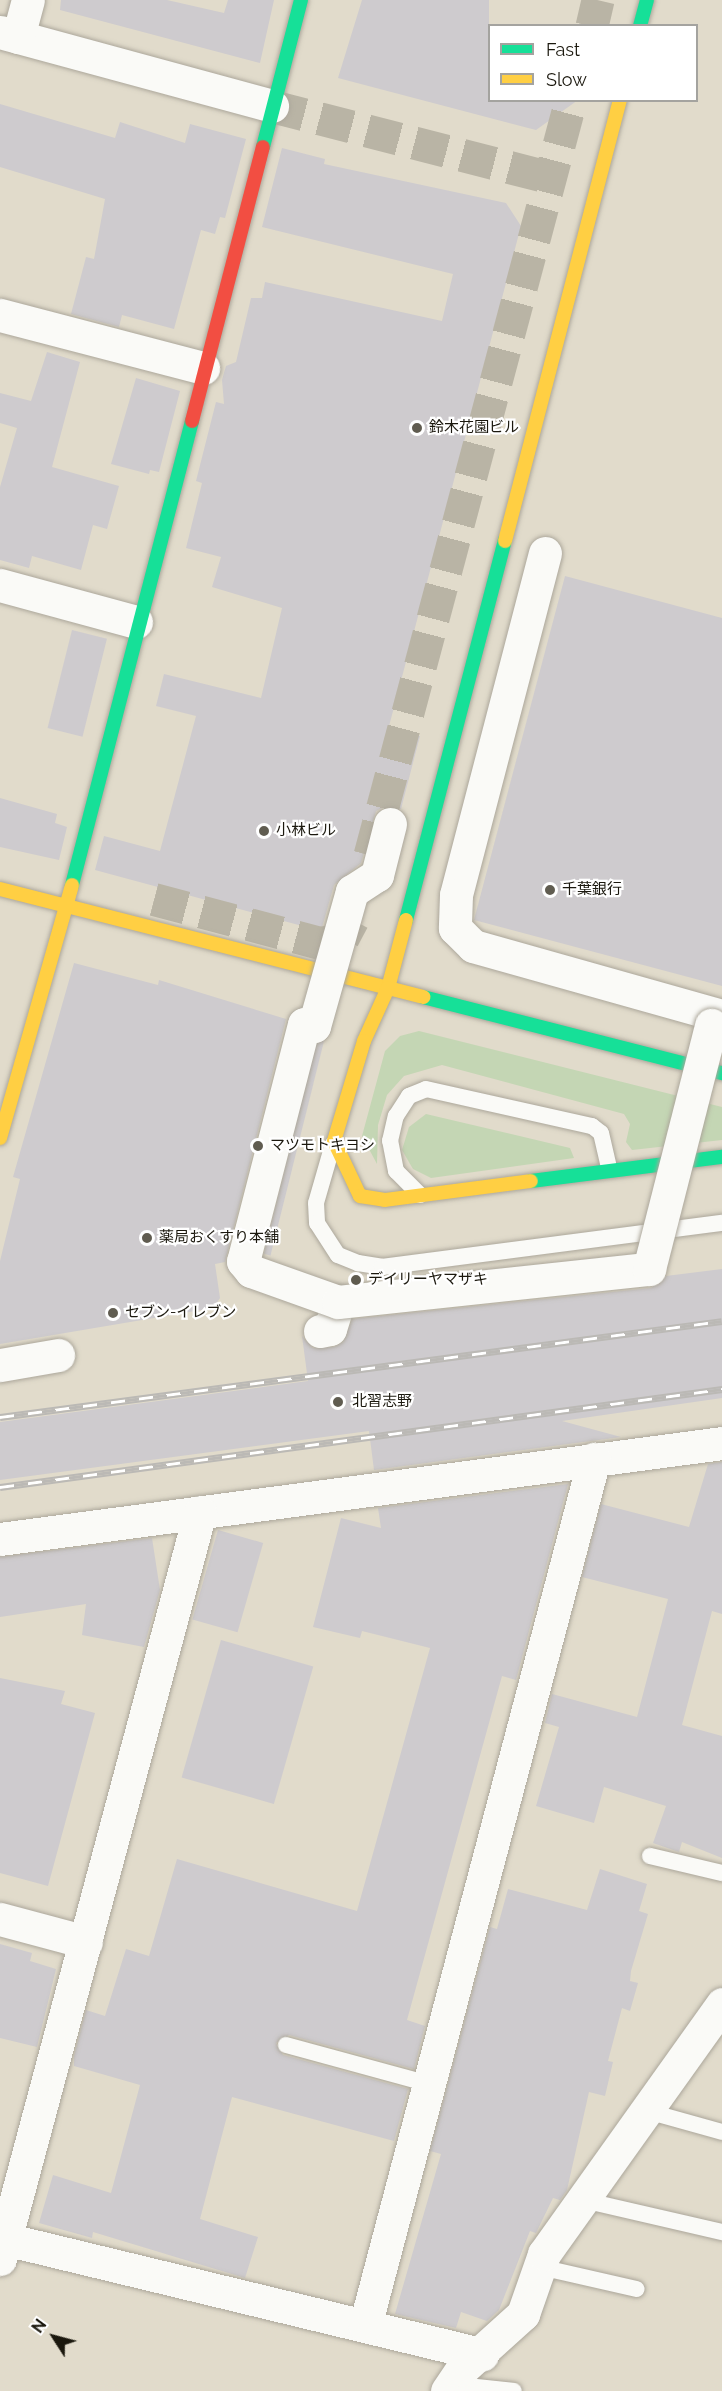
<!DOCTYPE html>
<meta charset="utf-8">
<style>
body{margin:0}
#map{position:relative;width:722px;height:2391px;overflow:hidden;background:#e1dbcb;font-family:Raleway,"Noto Sans JP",sans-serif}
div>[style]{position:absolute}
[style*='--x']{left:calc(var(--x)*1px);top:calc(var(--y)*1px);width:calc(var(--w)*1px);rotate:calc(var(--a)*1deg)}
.green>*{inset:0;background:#c4d6b4}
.building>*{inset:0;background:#cecbce;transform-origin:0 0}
.street-tunnel>*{height:33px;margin-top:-16.5px;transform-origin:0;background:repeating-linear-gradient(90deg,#b9b4a5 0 33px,transparent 0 49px)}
.roads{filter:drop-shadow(0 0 2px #aca79b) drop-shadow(0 0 2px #aca79b)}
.lane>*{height:16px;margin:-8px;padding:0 8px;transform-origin:8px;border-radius:8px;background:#fafaf7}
.street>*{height:33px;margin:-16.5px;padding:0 16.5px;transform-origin:16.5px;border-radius:16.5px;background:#fafaf7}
.fast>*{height:14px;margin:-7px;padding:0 7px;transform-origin:7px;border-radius:7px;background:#16e098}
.slow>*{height:14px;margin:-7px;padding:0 7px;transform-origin:7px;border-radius:7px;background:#ffcf43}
.jam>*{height:14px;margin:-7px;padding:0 7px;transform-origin:7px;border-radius:7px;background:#f24e42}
.rail>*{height:7px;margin-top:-3.5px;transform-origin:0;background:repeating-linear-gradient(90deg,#fff 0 14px,#bbb9b5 0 28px);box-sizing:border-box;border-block:2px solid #bbb9b5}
.bridges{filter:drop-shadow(0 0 2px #aca79b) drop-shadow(0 0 2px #aca79b)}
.street-bridge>*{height:33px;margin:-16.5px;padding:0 16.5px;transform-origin:16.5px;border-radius:16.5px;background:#fafaf7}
.dots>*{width:16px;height:16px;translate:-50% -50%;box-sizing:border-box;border:3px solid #fff;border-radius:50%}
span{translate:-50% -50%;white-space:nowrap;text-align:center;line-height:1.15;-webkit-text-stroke:4.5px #fff;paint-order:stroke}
.poi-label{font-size:15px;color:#1b180e}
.left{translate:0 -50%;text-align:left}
.legend{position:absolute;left:488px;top:24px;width:210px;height:78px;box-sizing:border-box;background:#fff;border:2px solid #a4a39f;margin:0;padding:8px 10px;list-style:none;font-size:18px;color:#1b180e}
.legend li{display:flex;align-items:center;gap:12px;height:30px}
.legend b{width:30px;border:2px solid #a4a39f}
.north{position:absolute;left:24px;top:2307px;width:60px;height:60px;-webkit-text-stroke:4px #fff;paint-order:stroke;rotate:306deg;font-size:16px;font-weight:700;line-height:24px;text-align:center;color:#1b180e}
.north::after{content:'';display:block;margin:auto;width:21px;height:27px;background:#1b180e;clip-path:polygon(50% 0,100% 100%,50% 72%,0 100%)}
</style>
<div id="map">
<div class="green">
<i style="clip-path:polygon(419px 1031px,722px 1107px,722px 1140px,632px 1150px,626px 1142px,630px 1124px,624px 1114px,442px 1065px,404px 1076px,387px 1095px,378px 1125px,377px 1164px,362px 1136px,385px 1051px,400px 1036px)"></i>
<i style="clip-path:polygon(426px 1114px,570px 1148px,574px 1158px,431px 1178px,413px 1169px,402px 1150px,409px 1127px)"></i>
</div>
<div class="building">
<i style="clip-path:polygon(61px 0,167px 0,224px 13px,228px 0,274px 0,260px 63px,60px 10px)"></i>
<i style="clip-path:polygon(362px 0,489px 0,489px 100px,578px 100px,536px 130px,338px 78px)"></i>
<i style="clip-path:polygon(0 104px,115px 138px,120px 122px,185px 143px,190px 124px,246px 139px,225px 218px,220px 217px,215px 234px,201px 230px,174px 329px,122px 315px,119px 327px,71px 314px,86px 257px,94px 259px,105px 199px,0 167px)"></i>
<i style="clip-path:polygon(282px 148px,325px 159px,324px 164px,506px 203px,521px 226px,388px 730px,420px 736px,401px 809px,386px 806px,376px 811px,361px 863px,334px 885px,321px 931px,95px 870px,104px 836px,160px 851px,196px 716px,156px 706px,164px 674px,261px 698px,282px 608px,212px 587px,221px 557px,186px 548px,202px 483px,196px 481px,216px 402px,224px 404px,222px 380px,226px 366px,236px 362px,251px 298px,262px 298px,265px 282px,442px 321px,453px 274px,262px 227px)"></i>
<i style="clip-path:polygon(47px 352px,80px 362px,52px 467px,119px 486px,107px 529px,93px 525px,81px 570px,32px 556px,29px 568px,0 560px,0 487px,17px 428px,0 423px,0 393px,31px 401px)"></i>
<i style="clip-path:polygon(136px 378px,180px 391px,159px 472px,150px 470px,149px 474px,111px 464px)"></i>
<i style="clip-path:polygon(565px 576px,722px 618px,722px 986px,474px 920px)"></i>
<i style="left:72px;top:630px;width:36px;height:101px;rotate:14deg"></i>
<i style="clip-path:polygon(0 798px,57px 814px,55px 823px,67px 827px,59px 860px,0 847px)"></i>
<i style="clip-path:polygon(74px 963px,158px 985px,159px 980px,286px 1019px,225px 1262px,215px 1264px,220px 1298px,213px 1308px,0 1344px,0 1261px,20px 1179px,13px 1177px)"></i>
<i style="left:324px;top:1041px;width:221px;height:7px;rotate:104deg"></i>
<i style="clip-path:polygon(722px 1269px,722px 1398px,562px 1421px,621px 1437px,374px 1470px,369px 1431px,0 1480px,0 1422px,308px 1381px,302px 1336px,313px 1348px,334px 1347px,343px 1342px,352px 1319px,651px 1288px,666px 1276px)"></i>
<i style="clip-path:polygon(722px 1462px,722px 1614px,712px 1611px,682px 1725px,722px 1736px,722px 1858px,682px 1842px,679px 1852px,653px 1843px,666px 1806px,604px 1787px,594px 1823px,536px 1806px,559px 1727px,545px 1723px,552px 1694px,637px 1717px,668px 1599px,582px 1577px,601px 1504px,689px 1527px,708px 1464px)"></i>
<i style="clip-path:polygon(568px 1484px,516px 1680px,502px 1676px,407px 2020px,425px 2026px,414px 2069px,289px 2035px,276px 2043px,283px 2055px,408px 2089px,394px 2141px,232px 2097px,200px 2219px,258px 2237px,245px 2278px,93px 2232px,92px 2238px,39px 2223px,53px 2175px,111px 2193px,140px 2085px,74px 2066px,74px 2056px,86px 2010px,105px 2016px,126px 1949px,149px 1956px,177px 1859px,357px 1911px,430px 1648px,362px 1631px,360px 1638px,313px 1627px,341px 1518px,381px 1528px,378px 1508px)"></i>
<i style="left:218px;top:1530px;width:47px;height:93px;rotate:16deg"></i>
<i style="clip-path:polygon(152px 1538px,160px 1590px,144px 1647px,82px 1635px,86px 1604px,0 1617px,0 1557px)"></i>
<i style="left:221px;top:1640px;width:96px;height:143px;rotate:16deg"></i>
<i style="clip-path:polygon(0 1678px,65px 1691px,61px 1704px,95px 1713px,48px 1886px,0 1873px)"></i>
<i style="clip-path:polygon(600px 1869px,647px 1884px,639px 1911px,648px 1914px,631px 1971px,630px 1981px,638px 1983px,630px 2011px,622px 2008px,608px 2061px,613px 2062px,605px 2096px,589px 2092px,567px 2190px,560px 2200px,553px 2198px,536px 2233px,530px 2231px,499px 2310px,487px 2321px,461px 2312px,456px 2328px,395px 2314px,441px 2154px,430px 2151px,490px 1927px,497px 1929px,508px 1889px,587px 1910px)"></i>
<i style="clip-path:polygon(0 1944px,32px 1953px,30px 1961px,56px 1969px,37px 2047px,0 2038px)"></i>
</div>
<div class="street-tunnel">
<i style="--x:592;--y:26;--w:27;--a:-77"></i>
<i style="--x:272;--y:106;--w:286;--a:14.4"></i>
<i style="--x:370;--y:855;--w:781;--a:-75.09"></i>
<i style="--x:154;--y:899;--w:173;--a:14.8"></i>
<i style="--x:321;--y:943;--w:23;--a:-13"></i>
<i style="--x:343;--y:938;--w:21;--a:-62"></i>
</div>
<div class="roads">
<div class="lane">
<i style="--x:333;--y:1144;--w:61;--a:106.1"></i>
<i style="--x:316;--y:1203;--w:20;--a:87"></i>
<i style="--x:317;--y:1223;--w:38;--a:57"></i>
<i style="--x:338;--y:1255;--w:22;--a:22"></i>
<i style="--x:358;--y:1263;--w:24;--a:9"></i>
<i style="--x:382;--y:1267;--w:343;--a:-7.4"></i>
<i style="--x:420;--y:1195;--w:34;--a:-135"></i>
<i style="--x:396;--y:1171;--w:31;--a:-101"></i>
<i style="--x:390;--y:1141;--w:26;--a:-77"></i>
<i style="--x:396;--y:1116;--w:24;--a:-57"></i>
<i style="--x:409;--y:1096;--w:18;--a:-22"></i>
<i style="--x:426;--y:1089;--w:170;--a:12.6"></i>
<i style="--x:592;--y:1126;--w:11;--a:38"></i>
<i style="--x:601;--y:1133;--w:37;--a:77"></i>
<i style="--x:650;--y:1856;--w:74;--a:13.3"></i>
<i style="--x:286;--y:2045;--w:149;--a:15.2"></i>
<i style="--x:647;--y:2111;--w:78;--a:15.6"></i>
<i style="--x:583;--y:2200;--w:143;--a:13"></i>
<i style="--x:540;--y:2267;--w:99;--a:12.8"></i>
<i style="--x:449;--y:2384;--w:65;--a:6.1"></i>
</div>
<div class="street">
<i style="--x:0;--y:32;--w:282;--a:15.2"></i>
<i style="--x:18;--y:37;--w:38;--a:-75"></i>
<i style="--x:0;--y:315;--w:210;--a:14.6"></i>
<i style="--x:545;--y:553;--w:353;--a:104.6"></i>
<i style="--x:456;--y:895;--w:33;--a:92"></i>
<i style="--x:455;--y:928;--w:25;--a:45"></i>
<i style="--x:473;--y:946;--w:259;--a:15.7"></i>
<i style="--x:0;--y:585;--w:141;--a:15.2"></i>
<i style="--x:320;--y:1331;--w:10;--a:-11"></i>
<i style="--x:330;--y:1329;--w:28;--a:-73"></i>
<i style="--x:0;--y:1365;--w:59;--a:-9.8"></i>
<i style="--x:0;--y:1539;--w:728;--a:-7.57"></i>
<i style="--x:0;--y:1919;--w:89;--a:15"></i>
<i style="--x:5;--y:2239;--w:491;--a:13.6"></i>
<i style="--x:0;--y:2259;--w:773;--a:-75.01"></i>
<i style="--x:365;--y:2326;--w:897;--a:-75.2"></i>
<i style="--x:447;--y:2391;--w:25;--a:-56"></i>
<i style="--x:461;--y:2370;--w:84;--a:-42.1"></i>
<i style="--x:523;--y:2314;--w:64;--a:-70.7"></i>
<i style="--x:544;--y:2254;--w:307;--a:-54.5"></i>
</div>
<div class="fast">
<i style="--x:640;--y:26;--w:27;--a:-75"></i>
<i style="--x:263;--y:147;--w:152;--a:-75.5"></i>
<i style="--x:72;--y:885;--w:479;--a:-75.5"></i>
<i style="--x:406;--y:920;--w:392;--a:-75.4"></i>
<i style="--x:423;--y:997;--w:309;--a:14.3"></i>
<i style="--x:531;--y:1181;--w:193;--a:-7.2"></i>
</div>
<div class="slow">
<i style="--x:505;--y:541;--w:456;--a:-75.4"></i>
<i style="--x:0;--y:889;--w:437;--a:14.3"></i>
<i style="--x:406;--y:920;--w:70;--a:104.8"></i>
<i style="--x:388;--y:988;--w:58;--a:114.4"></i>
<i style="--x:364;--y:1041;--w:104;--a:106.7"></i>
<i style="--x:334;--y:1141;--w:61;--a:64.7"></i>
<i style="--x:360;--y:1196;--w:25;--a:9"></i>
<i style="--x:385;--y:1200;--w:147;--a:-7.4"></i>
<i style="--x:0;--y:1138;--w:263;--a:-74.1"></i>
</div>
<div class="jam">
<i style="--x:192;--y:421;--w:283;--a:-75.5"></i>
</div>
</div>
<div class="rail">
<i style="--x:0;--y:1417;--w:728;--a:-7.57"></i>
<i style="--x:0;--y:1487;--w:729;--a:-7.73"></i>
</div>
<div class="bridges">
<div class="street-bridge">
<i style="--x:390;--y:824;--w:53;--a:104.3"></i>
<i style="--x:377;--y:875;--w:30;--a:147"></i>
<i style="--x:352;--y:891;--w:140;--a:105.7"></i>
<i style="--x:314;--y:1026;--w:10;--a:-169"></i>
<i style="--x:304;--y:1024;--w:245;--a:104.4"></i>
<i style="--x:243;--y:1261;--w:13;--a:51"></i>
<i style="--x:251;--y:1271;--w:92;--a:19.6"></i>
<i style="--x:338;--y:1302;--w:313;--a:-6.1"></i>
<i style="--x:649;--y:1269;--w:252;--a:-75.7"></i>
</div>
</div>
<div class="dots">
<i style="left:417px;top:428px;background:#605c50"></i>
<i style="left:264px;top:831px;background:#605c50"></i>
<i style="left:550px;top:890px;background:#605c50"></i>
<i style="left:258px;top:1146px;background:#605c50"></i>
<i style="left:147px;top:1238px;background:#605c50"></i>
<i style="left:356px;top:1280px;background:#605c50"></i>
<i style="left:113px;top:1313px;background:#605c50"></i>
<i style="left:338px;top:1402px;background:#605c50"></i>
</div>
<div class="poi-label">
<span class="left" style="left:429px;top:428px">鈴木花園ビル</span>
<span class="left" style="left:276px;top:831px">小林ビル</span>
<span class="left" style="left:562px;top:890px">千葉銀行</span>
<span class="left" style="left:270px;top:1146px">マツモトキヨシ</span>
<span class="left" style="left:159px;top:1238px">薬局おくすり本舗</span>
<span class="left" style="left:368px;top:1280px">デイリーヤマザキ</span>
<span class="left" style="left:125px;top:1313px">セブン-イレブン</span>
<span class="left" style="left:352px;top:1402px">北習志野</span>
</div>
<ul class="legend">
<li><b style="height:8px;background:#16e098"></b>Fast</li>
<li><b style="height:8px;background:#ffcf43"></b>Slow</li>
</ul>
<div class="north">N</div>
</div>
